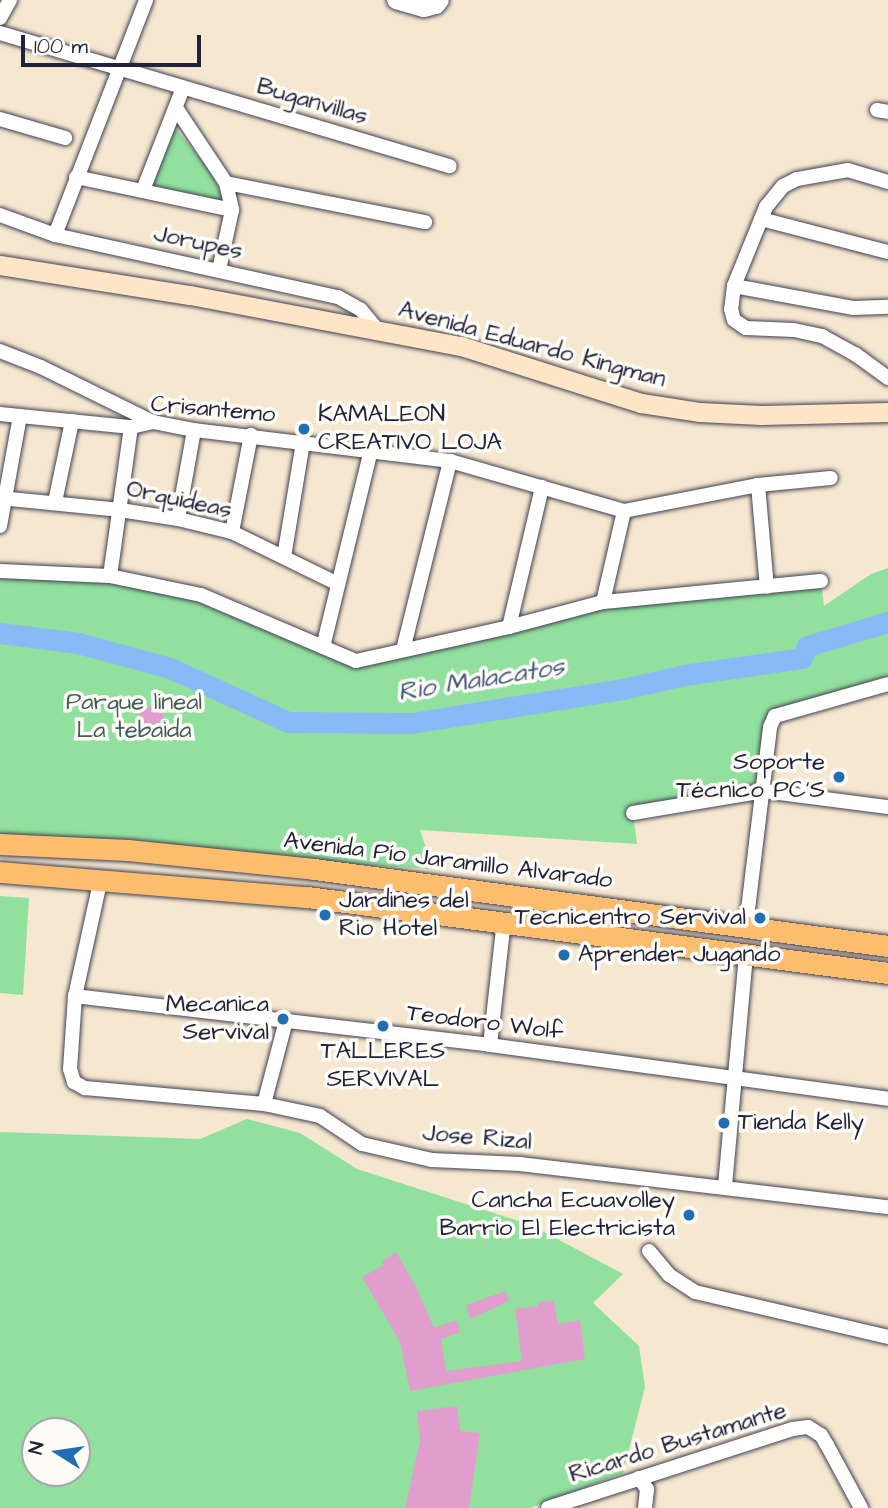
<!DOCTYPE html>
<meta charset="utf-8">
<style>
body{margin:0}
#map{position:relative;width:888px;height:1508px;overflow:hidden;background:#f5e7d0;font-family:"Architects Daughter",sans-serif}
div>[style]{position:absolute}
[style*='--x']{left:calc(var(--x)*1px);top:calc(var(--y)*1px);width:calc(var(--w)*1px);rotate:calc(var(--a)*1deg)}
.green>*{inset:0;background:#91e09e}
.river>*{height:21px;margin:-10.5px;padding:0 10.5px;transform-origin:10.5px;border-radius:10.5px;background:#8abaf6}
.building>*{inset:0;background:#e19dcd}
.round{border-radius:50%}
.roads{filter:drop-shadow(0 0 2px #424051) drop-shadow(0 0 2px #424051)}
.minor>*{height:14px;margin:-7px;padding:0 7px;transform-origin:7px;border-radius:7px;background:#fff}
.tertiary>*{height:18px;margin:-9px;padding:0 9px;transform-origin:9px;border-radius:9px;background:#fff}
.secondary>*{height:19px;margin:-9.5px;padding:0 9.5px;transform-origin:9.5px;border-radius:9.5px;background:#fee5c5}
.primary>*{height:21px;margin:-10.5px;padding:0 10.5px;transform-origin:10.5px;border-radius:10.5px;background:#fcbd6f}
.dots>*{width:19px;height:19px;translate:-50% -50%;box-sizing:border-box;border:4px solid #fdfcf7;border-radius:50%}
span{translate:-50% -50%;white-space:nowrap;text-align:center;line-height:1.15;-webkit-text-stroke:7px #fdfcf7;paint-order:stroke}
.street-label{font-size:24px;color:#22223b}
.poi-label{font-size:24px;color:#22223b}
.left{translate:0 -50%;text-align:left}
.right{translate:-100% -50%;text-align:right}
.park-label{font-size:24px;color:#435b59}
.water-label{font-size:26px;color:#46577c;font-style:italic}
.north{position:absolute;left:21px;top:1417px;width:70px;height:70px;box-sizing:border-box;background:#fdfcf7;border:2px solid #a5a5ac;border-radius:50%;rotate:282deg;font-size:19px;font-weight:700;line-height:28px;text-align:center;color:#22223b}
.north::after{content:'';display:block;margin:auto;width:24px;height:32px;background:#1f6fb2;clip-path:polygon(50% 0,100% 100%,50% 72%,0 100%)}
.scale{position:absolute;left:21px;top:35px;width:180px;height:32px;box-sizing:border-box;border:4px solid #22223b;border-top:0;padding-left:9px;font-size:21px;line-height:24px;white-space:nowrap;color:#22223b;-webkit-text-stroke:5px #fdfcf7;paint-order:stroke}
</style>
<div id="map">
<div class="green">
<i style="clip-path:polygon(173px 126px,211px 171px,224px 203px,152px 187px)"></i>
<i style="clip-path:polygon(888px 568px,888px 684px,776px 716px,764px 791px,633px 814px,637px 844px,420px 830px,433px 869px,0 844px,0 571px,110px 576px,201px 595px,344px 658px,603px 602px,821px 581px,824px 606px,871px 574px)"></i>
<i style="clip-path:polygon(0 896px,29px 898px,23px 995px,0 993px)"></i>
<i style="clip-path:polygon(evenodd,247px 1119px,300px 1133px,357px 1169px,531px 1225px,623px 1274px,593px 1303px,639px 1346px,645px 1387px,623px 1473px,530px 1508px,0 1508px,0 1132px,200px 1139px,247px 1119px,35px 1431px,77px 1431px,77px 1473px,35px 1473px,35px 1431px)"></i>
</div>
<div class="river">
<i style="--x:0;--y:633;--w:79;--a:7.3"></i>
<i style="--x:78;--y:643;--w:95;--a:15.2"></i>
<i style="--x:170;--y:668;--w:130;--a:24.6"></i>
<i style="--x:288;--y:722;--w:124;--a:0.5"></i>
<i style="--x:412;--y:723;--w:214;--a:-9.2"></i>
<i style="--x:623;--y:689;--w:63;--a:-12.9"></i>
<i style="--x:684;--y:675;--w:119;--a:-8.2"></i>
<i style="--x:802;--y:658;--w:13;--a:-67"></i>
<i style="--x:807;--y:646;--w:84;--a:-16.5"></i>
</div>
<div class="building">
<i class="round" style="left:138px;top:707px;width:26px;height:26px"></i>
<i style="clip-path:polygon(396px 1252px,416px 1287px,434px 1328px,457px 1320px,460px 1332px,441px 1339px,446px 1371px,522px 1361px,515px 1309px,538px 1306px,537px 1302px,554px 1301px,558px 1324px,580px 1320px,585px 1359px,410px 1391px,400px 1342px,362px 1277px,384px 1265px,382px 1261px)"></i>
<i style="clip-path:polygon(506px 1291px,509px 1301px,470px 1319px,466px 1305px)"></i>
<i style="clip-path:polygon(457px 1406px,460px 1431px,480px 1433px,469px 1508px,405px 1508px,420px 1441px,417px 1411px)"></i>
</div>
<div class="roads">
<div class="minor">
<i style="--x:0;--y:18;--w:21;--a:-61"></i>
<i style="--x:0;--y:33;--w:469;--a:16.5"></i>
<i style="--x:176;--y:108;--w:90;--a:56.3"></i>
<i style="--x:226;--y:183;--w:28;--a:77"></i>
<i style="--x:232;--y:210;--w:61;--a:102.2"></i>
<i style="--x:877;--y:110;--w:11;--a:10"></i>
<i style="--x:0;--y:119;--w:68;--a:16.3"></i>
<i style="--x:76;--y:177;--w:159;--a:11.9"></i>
<i style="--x:888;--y:182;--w:42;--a:-163.3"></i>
<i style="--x:848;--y:170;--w:52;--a:170"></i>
<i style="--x:797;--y:179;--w:16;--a:153"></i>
<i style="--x:783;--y:186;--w:27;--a:129"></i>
<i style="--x:766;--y:207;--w:85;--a:112.1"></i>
<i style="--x:734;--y:286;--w:23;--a:97"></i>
<i style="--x:731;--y:309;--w:11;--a:75"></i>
<i style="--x:734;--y:320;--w:14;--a:34"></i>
<i style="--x:746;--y:328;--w:48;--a:2.4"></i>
<i style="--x:794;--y:330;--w:29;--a:12"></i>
<i style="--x:822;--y:336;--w:38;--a:29"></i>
<i style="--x:855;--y:354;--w:41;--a:36"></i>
<i style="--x:226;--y:183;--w:203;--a:11.1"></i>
<i style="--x:143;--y:190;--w:110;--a:-68.6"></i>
<i style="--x:0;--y:215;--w:59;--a:20"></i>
<i style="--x:55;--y:235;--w:290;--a:12.4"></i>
<i style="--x:338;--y:297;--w:26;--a:29"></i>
<i style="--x:361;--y:310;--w:25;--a:50"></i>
<i style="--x:761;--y:219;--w:131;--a:14.6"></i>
<i style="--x:55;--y:235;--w:252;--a:-68.8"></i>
<i style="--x:734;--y:286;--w:122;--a:10.4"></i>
<i style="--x:854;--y:308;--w:34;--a:-2"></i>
<i style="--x:0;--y:351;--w:44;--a:21.3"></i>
<i style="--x:41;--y:367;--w:125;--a:26.2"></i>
<i style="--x:0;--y:414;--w:132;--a:5.7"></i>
<i style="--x:131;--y:427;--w:23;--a:-13"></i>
<i style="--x:153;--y:422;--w:42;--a:11"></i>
<i style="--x:194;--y:430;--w:258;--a:6.9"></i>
<i style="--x:450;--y:461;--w:181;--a:16"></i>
<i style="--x:624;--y:511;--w:136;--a:-11"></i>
<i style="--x:758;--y:485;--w:73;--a:-5.5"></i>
<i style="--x:758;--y:485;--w:102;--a:85"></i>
<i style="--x:0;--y:498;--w:121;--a:5.7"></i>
<i style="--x:120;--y:510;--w:59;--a:8.8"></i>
<i style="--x:178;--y:519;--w:56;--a:13.5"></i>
<i style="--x:232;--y:532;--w:118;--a:26.1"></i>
<i style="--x:55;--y:502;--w:83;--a:-78.1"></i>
<i style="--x:178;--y:519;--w:90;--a:-79.8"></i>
<i style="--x:0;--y:526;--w:112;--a:-79.7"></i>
<i style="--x:232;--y:532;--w:99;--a:-78.9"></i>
<i style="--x:284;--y:557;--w:117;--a:-80.6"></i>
<i style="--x:0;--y:571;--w:110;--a:2.6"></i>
<i style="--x:110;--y:576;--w:93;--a:11.8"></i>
<i style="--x:201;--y:595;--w:168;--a:23.1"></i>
<i style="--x:356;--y:661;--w:157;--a:-12.5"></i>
<i style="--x:509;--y:627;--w:97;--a:-14.9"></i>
<i style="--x:603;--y:602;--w:219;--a:-5.5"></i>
<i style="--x:110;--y:576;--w:150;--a:-82"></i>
<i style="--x:603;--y:602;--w:93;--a:-77"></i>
<i style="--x:509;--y:627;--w:144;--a:-76.7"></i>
<i style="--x:323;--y:647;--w:203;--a:-76.3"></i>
<i style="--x:403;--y:650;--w:195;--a:-76"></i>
<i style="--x:633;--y:813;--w:133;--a:-9.5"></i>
<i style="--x:764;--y:791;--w:125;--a:7.4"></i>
<i style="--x:101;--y:878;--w:121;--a:102.4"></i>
<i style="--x:75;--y:996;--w:73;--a:93.9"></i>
<i style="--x:70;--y:1069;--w:14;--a:73"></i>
<i style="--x:74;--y:1082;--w:13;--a:29"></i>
<i style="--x:85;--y:1088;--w:180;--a:5.1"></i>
<i style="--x:264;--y:1104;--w:57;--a:12.1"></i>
<i style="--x:320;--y:1116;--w:50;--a:33.7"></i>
<i style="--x:362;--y:1144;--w:72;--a:12.9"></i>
<i style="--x:432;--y:1160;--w:88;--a:2.6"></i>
<i style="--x:520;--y:1164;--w:371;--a:6.7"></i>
<i style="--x:746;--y:926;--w:200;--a:-83.1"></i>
<i style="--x:770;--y:727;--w:12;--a:-66"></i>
<i style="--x:775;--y:716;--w:117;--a:-15.8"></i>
<i style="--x:75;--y:996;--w:418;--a:6.7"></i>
<i style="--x:490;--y:1045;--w:402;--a:7.7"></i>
<i style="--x:490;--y:1045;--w:125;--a:-83.6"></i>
<i style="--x:264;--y:1104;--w:86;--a:-75.2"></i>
<i style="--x:725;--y:1186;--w:232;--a:-84.8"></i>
<i style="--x:649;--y:1251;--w:31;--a:50"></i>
<i style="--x:669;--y:1275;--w:31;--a:33"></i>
<i style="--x:695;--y:1292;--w:198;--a:13.1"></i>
<i style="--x:639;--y:1478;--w:14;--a:54"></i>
<i style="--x:647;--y:1489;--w:19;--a:96"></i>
<i style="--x:548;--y:1508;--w:257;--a:-17.9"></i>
<i style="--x:793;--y:1429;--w:15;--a:-8"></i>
<i style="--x:808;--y:1427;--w:15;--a:32"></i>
<i style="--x:821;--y:1435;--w:12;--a:59"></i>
<i style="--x:827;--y:1445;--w:72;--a:61.6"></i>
</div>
<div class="tertiary">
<i style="--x:396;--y:0;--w:29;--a:16"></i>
<i style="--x:424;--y:8;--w:12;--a:-14"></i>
<i style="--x:436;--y:5;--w:6;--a:-51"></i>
</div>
<div class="secondary">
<i style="--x:0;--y:265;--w:192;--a:9"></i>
<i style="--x:190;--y:295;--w:276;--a:10.7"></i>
<i style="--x:461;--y:346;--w:189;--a:17.6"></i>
<i style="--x:641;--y:403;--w:60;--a:8.7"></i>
<i style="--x:700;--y:412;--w:61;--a:2.8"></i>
<i style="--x:761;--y:415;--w:127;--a:-1.4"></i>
</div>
<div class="primary">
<i style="--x:0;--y:844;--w:128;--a:2.7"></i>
<i style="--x:128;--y:850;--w:187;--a:5.8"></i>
<i style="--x:314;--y:869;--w:579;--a:7.64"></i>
<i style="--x:0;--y:872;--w:308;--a:4.7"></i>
<i style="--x:307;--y:897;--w:586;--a:7.45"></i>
</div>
</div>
<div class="dots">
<i style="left:304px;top:429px;background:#1f6fb2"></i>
<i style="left:839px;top:777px;background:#1f6fb2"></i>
<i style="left:325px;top:915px;background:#1f6fb2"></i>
<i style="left:760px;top:918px;background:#1f6fb2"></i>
<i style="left:564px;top:955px;background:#1f6fb2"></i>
<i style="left:283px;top:1019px;background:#1f6fb2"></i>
<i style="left:383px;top:1026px;background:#1f6fb2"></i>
<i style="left:724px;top:1123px;background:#1f6fb2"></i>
<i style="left:689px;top:1215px;background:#1f6fb2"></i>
</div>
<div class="street-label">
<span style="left:312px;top:102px;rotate:16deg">Buganvillas</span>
<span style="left:198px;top:243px;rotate:12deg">Jorupes</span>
<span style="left:532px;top:345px;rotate:15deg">Avenida Eduardo Kingman</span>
<span style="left:213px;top:410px;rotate:5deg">Crisantemo</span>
<span style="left:179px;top:500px;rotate:12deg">Orquideas</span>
<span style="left:448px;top:861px;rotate:7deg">Avenida Pío Jaramillo Alvarado</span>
<span style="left:485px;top:1023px;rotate:7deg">Teodoro Wolf</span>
<span style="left:477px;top:1138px;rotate:5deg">Jose Rizal</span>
<span style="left:678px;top:1443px;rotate:-17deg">Ricardo Bustamante</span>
</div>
<div class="poi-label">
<span class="left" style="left:318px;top:429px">KAMALEON<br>CREATIVO LOJA</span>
<span class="right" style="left:825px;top:777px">Soporte<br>Técnico PC'S</span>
<span class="left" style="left:339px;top:915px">Jardines del<br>Rio Hotel</span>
<span class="right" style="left:746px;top:918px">Tecnicentro Servival</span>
<span class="left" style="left:578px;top:955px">Aprender Jugando</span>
<span class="right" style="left:269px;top:1019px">Mecanica<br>Servival</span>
<span style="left:383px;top:1066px">TALLERES<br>SERVIVAL</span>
<span class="left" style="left:738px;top:1123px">Tienda Kelly</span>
<span class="right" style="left:675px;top:1215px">Cancha Ecuavolley<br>Barrio El Electricista</span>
</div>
<div class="park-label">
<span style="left:134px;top:717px">Parque lineal<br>La tebaida</span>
</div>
<div class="water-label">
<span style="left:481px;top:680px;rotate:-9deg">Rio Malacatos</span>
</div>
<div class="north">N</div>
<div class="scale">100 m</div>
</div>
